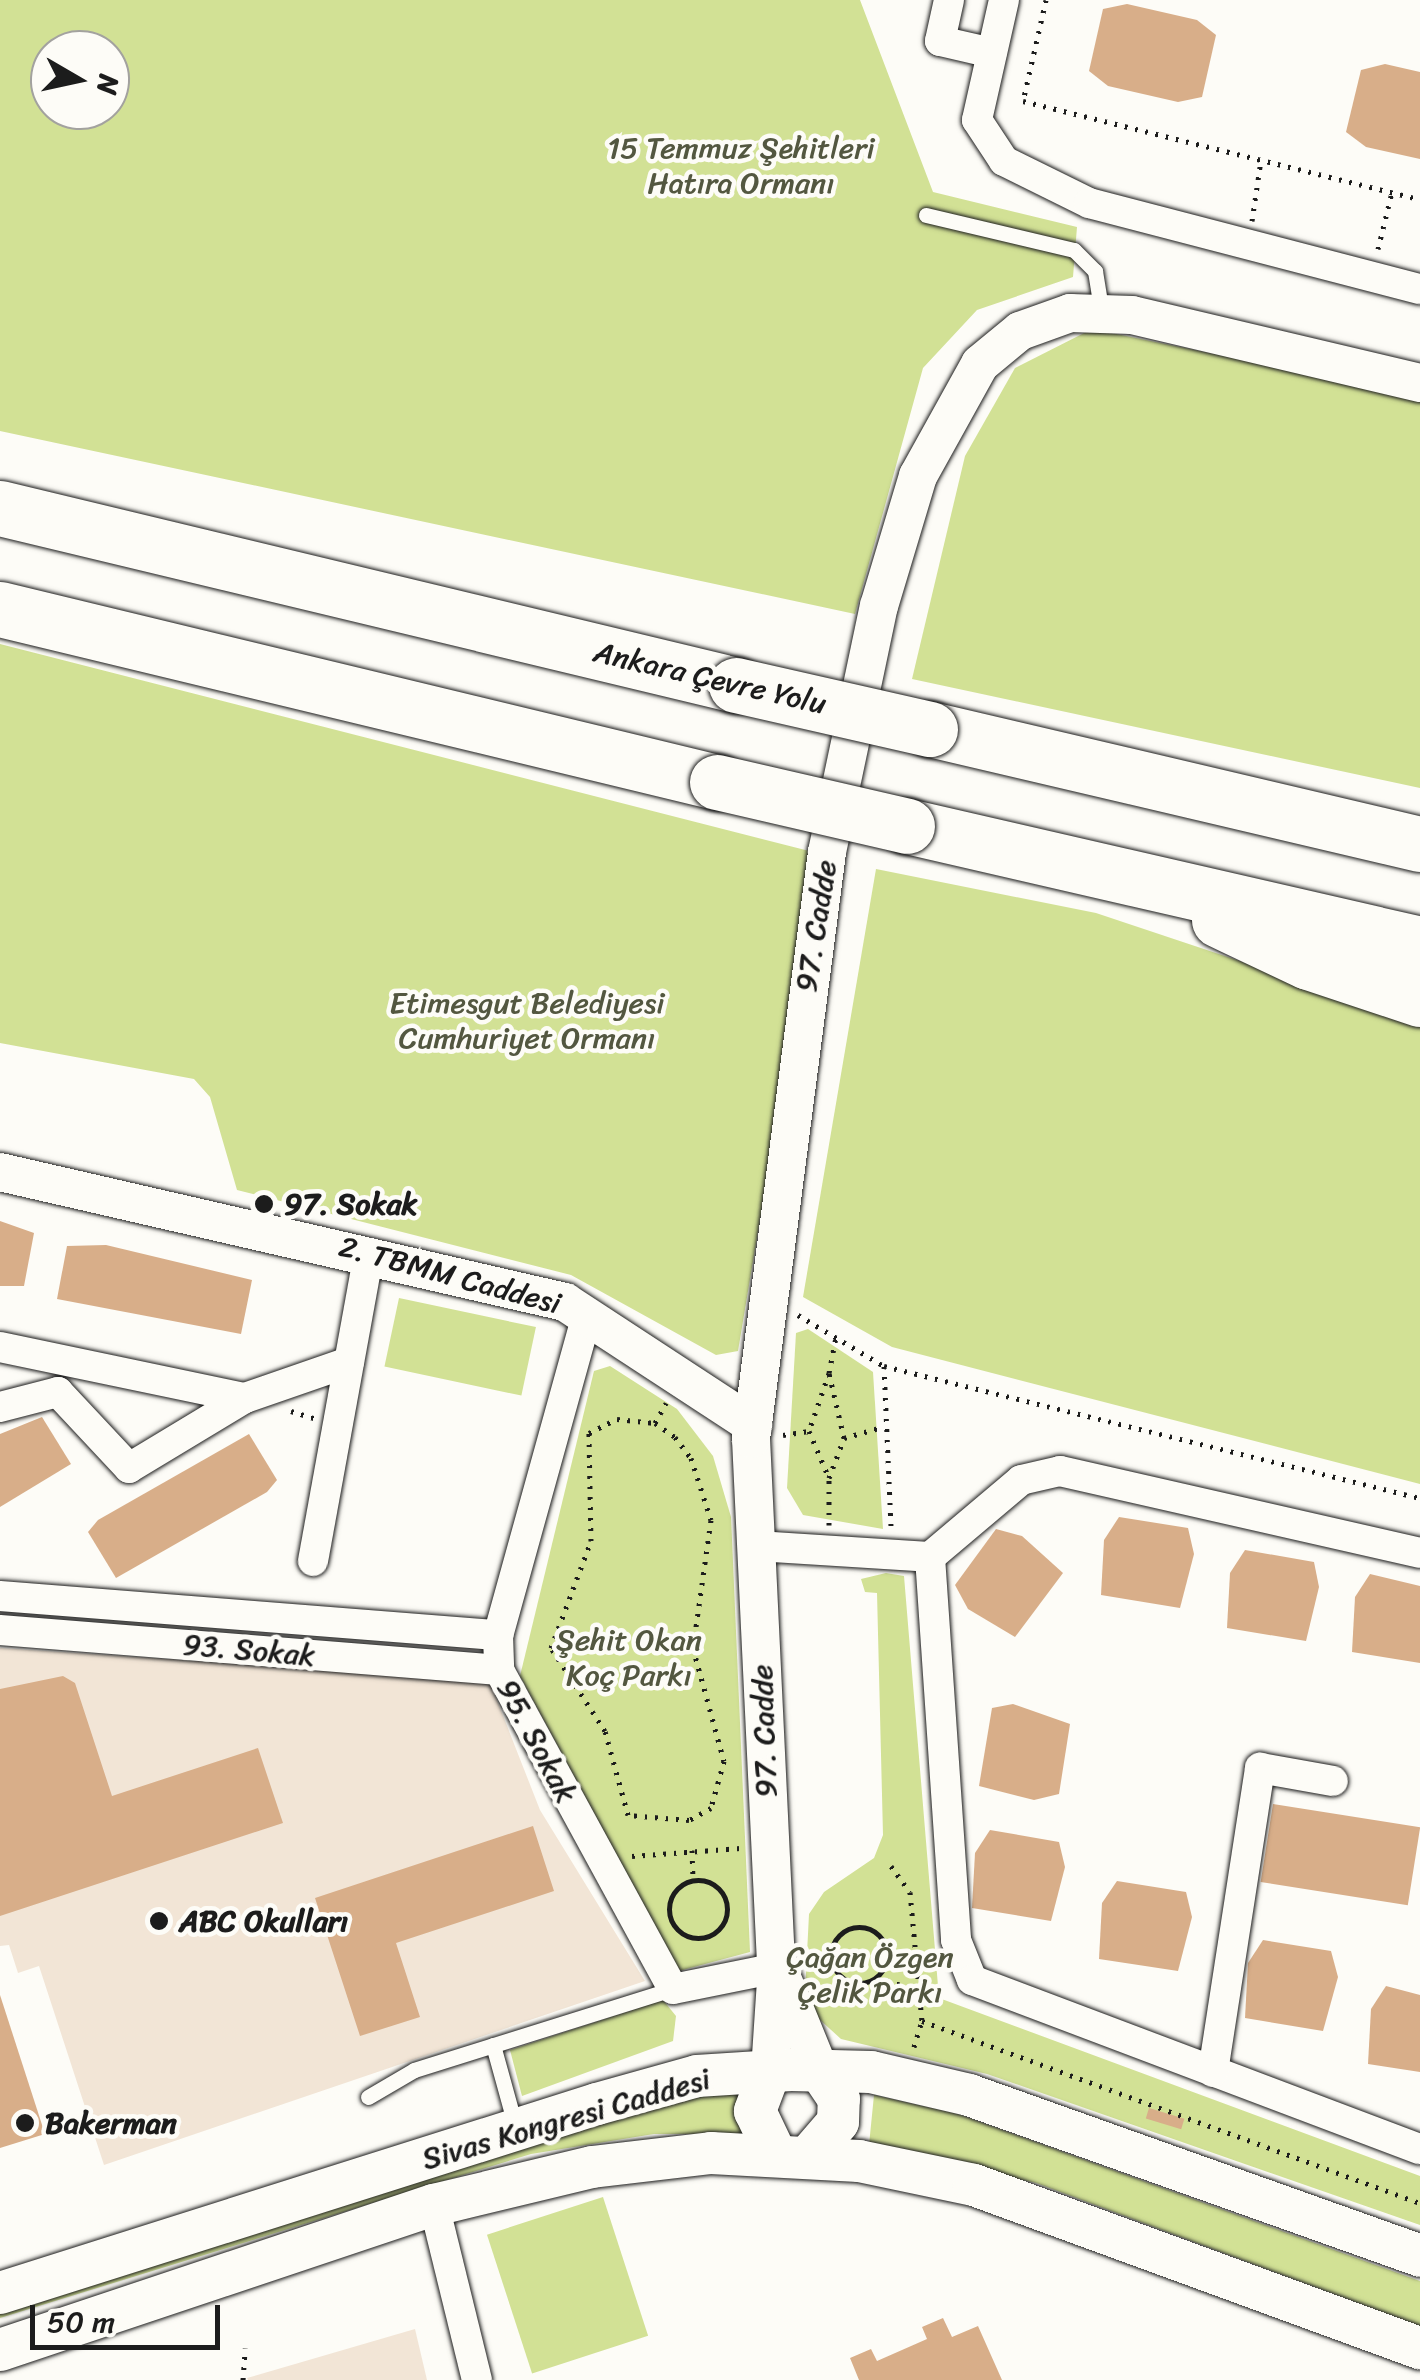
<!DOCTYPE html>
<meta charset="utf-8">
<style>
body{margin:0}
#map{position:relative;width:1420px;height:2380px;overflow:hidden;background:#fdfcf7;font-family:Sriracha,sans-serif}
div>[style]{position:absolute}
[style*='--x']{left:calc(var(--x)*1px);top:calc(var(--y)*1px);width:calc(var(--w)*1px);rotate:calc(var(--a)*1deg)}
.built>*{inset:0;background:#f2e5d6}
.green>*{inset:0;background:#d2e195;transform-origin:0 0}
.building>*{inset:0;background:#d8ae89;transform-origin:0 0}
.path>*{height:5px;margin-top:-2.5px;transform-origin:0;background:repeating-linear-gradient(90deg,#1c1c1c 0 2.5px,transparent 0 10.5px)}
.path>.ring{margin:-2.5px;padding:0;box-sizing:content-box;background:none;border:5px solid #1c1c1c;border-radius:50%}
.roads{filter:drop-shadow(0 0 2px #1c1c1c) drop-shadow(0 0 2px #1c1c1c)}
.service>*{height:15px;margin:-7.5px;padding:0 7.5px;transform-origin:7.5px;border-radius:7.5px;background:#fdfcf7}
.minor>*{height:30px;margin:-15px;padding:0 15px;transform-origin:15px;border-radius:15px;background:#fdfcf7}
.tertiary>*{height:38px;margin:-19px;padding:0 19px;transform-origin:19px;border-radius:19px;background:#fdfcf7}
.secondary>*{height:42px;margin:-21px;padding:0 21px;transform-origin:21px;border-radius:21px;background:#fdfcf7}
.motorway>*{height:55px;margin:-27.5px;padding:0 27.5px;transform-origin:27.5px;border-radius:27.5px;background:#fdfcf7}
.bridges{filter:drop-shadow(0 0 2px #1c1c1c) drop-shadow(0 0 2px #1c1c1c)}
.motorway-bridge>*{height:55px;margin:-27.5px;padding:0 27.5px;transform-origin:27.5px;border-radius:27.5px;background:#fdfcf7}
.dots>*{width:28px;height:28px;translate:-50% -50%;box-sizing:border-box;border:5px solid #fdfcf7;border-radius:50%}
span{translate:-50% -50%;white-space:nowrap;text-align:center;line-height:1.15;-webkit-text-stroke:9px #fdfcf7;paint-order:stroke}
.park-label{font-size:30px;color:#535740}
.street-label{font-size:30px;color:#1c1c1c}
.poi-label{font-size:30px;color:#1c1c1c;font-weight:700}
.left{translate:0 -50%;text-align:left}
.north{position:absolute;left:30px;top:30px;width:100px;height:100px;box-sizing:border-box;background:#fdfcf7;border:2px solid #a3a29f;border-radius:50%;rotate:99deg;font-size:28px;font-weight:700;line-height:40px;text-align:center;color:#1c1c1c}
.north::after{content:'';display:block;margin:auto;width:35px;height:45px;background:#1c1c1c;clip-path:polygon(50% 0,100% 100%,50% 72%,0 100%)}
.scale{position:absolute;left:30px;top:2305px;width:190px;height:45px;box-sizing:border-box;border:5px solid #1c1c1c;border-top:0;padding-left:12px;font-size:30px;line-height:35px;white-space:nowrap;color:#1c1c1c;-webkit-text-stroke:8px #fdfcf7;paint-order:stroke}
</style>
<div id="map">
<div class="built">
<i style="clip-path:polygon(0 1648px,489px 1680px,540px 1810px,645px 1981px,104px 2165px,39px 1966px,18px 1973px,9px 1945px,0 1946px)"></i>
<i style="clip-path:polygon(415px 2329px,427px 2380px,248px 2380px,247px 2378px)"></i>
</div>
<div class="green">
<i style="clip-path:polygon(evenodd,0 0,860px 0,933px 192px,1077px 227px,1073px 277px,977px 310px,923px 368px,855px 614px,0 431px,0 0,50px 50px,110px 50px,110px 110px,50px 110px,50px 50px)"></i>
<i style="clip-path:polygon(1092px 329px,1420px 396px,1420px 788px,912px 679px,965px 456px,1015px 368px)"></i>
<i style="clip-path:polygon(0 644px,821px 854px,738px 1351px,716px 1355px,571px 1275px,237px 1190px,210px 1097px,194px 1079px,0 1043px)"></i>
<i style="clip-path:polygon(876px 869px,1096px 913px,1420px 1021px,1420px 1484px,892px 1347px,803px 1297px)"></i>
<i style="left:399px;top:1298px;width:140px;height:70px;rotate:12deg"></i>
<i style="clip-path:polygon(808px 1329px,873px 1372px,883px 1529px,803px 1515px,787px 1488px,796px 1333px)"></i>
<i style="clip-path:polygon(610px 1366px,677px 1409px,713px 1456px,731px 1517px,750px 1952px,679px 1971px,520px 1676px,594px 1371px)"></i>
<i style="clip-path:polygon(886px 1573px,904px 1576px,939px 1998px,1420px 2176px,1420px 2225px,987px 2074px,841px 2039px,819px 2019px,805px 1993px,809px 1914px,824px 1892px,874px 1858px,883px 1835px,877px 1593px,865px 1592px,861px 1579px)"></i>
<i style="clip-path:polygon(663px 2000px,676px 2016px,673px 2041px,522px 2096px,510px 2050px)"></i>
<i style="clip-path:polygon(747px 2086px,748px 2134px,654px 2134px,531px 2154px,0 2318px,0 2306px,587px 2117px)"></i>
<i style="clip-path:polygon(874px 2095px,958px 2114px,1420px 2281px,1420px 2326px,1036px 2183px,869px 2145px)"></i>
<i style="left:603px;top:2197px;width:146px;height:122px;rotate:72deg"></i>
</div>
<div class="building">
<i style="clip-path:polygon(1127px 4px,1197px 20px,1216px 35px,1202px 97px,1178px 102px,1108px 86px,1089px 71px,1103px 9px)"></i>
<i style="clip-path:polygon(1385px 64px,1420px 72px,1420px 159px,1366px 147px,1346px 132px,1361px 70px)"></i>
<i style="clip-path:polygon(0 1221px,34px 1233px,24px 1286px,0 1286px)"></i>
<i style="clip-path:polygon(106px 1245px,252px 1280px,241px 1334px,57px 1299px,67px 1246px)"></i>
<i style="clip-path:polygon(42px 1417px,71px 1464px,0 1507px,0 1434px)"></i>
<i style="clip-path:polygon(249px 1434px,277px 1480px,267px 1492px,116px 1578px,88px 1532px,98px 1520px)"></i>
<i style="clip-path:polygon(1119px 1517px,1188px 1528px,1194px 1554px,1180px 1608px,1101px 1595px,1104px 1540px)"></i>
<i style="clip-path:polygon(996px 1529px,1022px 1536px,1063px 1573px,1015px 1637px,968px 1609px,955px 1585px)"></i>
<i style="clip-path:polygon(1245px 1550px,1314px 1562px,1319px 1587px,1306px 1641px,1227px 1628px,1230px 1573px)"></i>
<i style="clip-path:polygon(1370px 1574px,1420px 1586px,1420px 1663px,1352px 1652px,1355px 1597px)"></i>
<i style="clip-path:polygon(63px 1676px,75px 1683px,112px 1796px,258px 1748px,283px 1823px,0 1916px,0 1689px)"></i>
<i style="clip-path:polygon(1013px 1704px,1070px 1724px,1059px 1794px,1034px 1800px,979px 1786px,992px 1708px)"></i>
<i style="left:1273px;top:1804px;width:149px;height:79px;rotate:9deg"></i>
<i style="clip-path:polygon(533px 1826px,554px 1891px,396px 1943px,420px 2017px,360px 2036px,315px 1898px)"></i>
<i style="clip-path:polygon(990px 1830px,1059px 1842px,1065px 1867px,1051px 1921px,972px 1908px,975px 1853px)"></i>
<i style="clip-path:polygon(1117px 1881px,1186px 1892px,1192px 1917px,1178px 1971px,1099px 1959px,1102px 1903px)"></i>
<i style="clip-path:polygon(1263px 1940px,1331px 1951px,1338px 1977px,1323px 2031px,1245px 2018px,1248px 1963px)"></i>
<i style="clip-path:polygon(1386px 1986px,1420px 1995px,1420px 2072px,1368px 2064px,1371px 2009px)"></i>
<i style="clip-path:polygon(0 1995px,45px 2134px,0 2148px)"></i>
<i style="left:1149px;top:2108px;width:37px;height:11px;rotate:17deg"></i>
<i style="clip-path:polygon(943px 2318px,952px 2337px,978px 2326px,1002px 2380px,859px 2380px,850px 2358px,871px 2349px,877px 2361px,927px 2339px,922px 2327px)"></i>
</div>
<div class="path">
<i style="--x:1046;--y:0;--w:104;--a:102.8"></i>
<i style="--x:1023;--y:101;--w:409;--a:13.9"></i>
<i style="--x:1252;--y:221;--w:62;--a:-81.6"></i>
<i style="--x:1378;--y:249;--w:59;--a:-76.2"></i>
<i style="--x:798;--y:1315;--w:100;--a:30.7"></i>
<i style="--x:884;--y:1366;--w:552;--a:13.83"></i>
<i style="--x:884;--y:1366;--w:161;--a:87.5"></i>
<i style="--x:829;--y:1373;--w:61;--a:109"></i>
<i style="--x:809;--y:1431;--w:51;--a:66.9"></i>
<i style="--x:829;--y:1478;--w:43;--a:-69.4"></i>
<i style="--x:844;--y:1438;--w:67;--a:-103"></i>
<i style="--x:829;--y:1373;--w:36;--a:-79"></i>
<i style="--x:291;--y:1411;--w:24;--a:17"></i>
<i style="--x:617;--y:1419;--w:38;--a:6"></i>
<i style="--x:655;--y:1423;--w:24;--a:35"></i>
<i style="--x:675;--y:1437;--w:26;--a:53"></i>
<i style="--x:691;--y:1458;--w:65;--a:72.1"></i>
<i style="--x:711;--y:1520;--w:129;--a:98"></i>
<i style="--x:693;--y:1648;--w:117;--a:74.7"></i>
<i style="--x:724;--y:1761;--w:49;--a:105.5"></i>
<i style="--x:711;--y:1808;--w:25;--a:151"></i>
<i style="--x:689;--y:1820;--w:61;--a:-175.3"></i>
<i style="--x:628;--y:1815;--w:87;--a:-105.3"></i>
<i style="--x:605;--y:1731;--w:99;--a:-123"></i>
<i style="--x:551;--y:1648;--w:114;--a:-69.5"></i>
<i style="--x:591;--y:1541;--w:108;--a:-91.1"></i>
<i style="--x:589;--y:1433;--w:31;--a:-27"></i>
<i style="--x:655;--y:1423;--w:23;--a:-61"></i>
<i style="--x:783;--y:1435;--w:26;--a:-9"></i>
<i style="--x:844;--y:1438;--w:40;--a:-16"></i>
<i style="--x:829;--y:1525;--w:47;--a:-90"></i>
<i style="--x:692;--y:1850;--w:30;--a:88"></i>
<i style="--x:632;--y:1856;--w:109;--a:-4.2"></i>
<i style="--x:891;--y:1866;--w:32;--a:54"></i>
<i style="--x:910;--y:1892;--w:130;--a:84.7"></i>
<i class="ring" style="left:669px;top:1880px;width:53px;height:53px"></i>
<i class="ring" style="left:831px;top:1927px;width:51px;height:51px"></i>
<i style="--x:810;--y:1961;--w:22;--a:-5"></i>
<i style="--x:877;--y:1977;--w:41;--a:18.4"></i>
<i style="--x:914;--y:2047;--w:27;--a:-73"></i>
<i style="--x:922;--y:2021;--w:530;--a:20.08"></i>
<i style="--x:243;--y:2380;--w:32;--a:-86"></i>
</div>
<div class="roads">
<div class="service">
<i style="--x:926;--y:215;--w:152;--a:13.3"></i>
<i style="--x:1074;--y:250;--w:30;--a:45"></i>
<i style="--x:1095;--y:271;--w:44;--a:80.8"></i>
<i style="--x:493;--y:2045;--w:83;--a:74.6"></i>
<i style="--x:368;--y:2097;--w:53;--a:-30.4"></i>
<i style="--x:414;--y:2070;--w:271;--a:-17.4"></i>
</div>
<div class="minor">
<i style="--x:949;--y:0;--w:42;--a:102.4"></i>
<i style="--x:940;--y:41;--w:53;--a:13"></i>
<i style="--x:1004;--y:0;--w:123;--a:102.7"></i>
<i style="--x:977;--y:120;--w:49;--a:56.6"></i>
<i style="--x:1004;--y:161;--w:95;--a:26.3"></i>
<i style="--x:1089;--y:203;--w:342;--a:14.6"></i>
<i style="--x:587;--y:1315;--w:332;--a:105.5"></i>
<i style="--x:498;--y:1635;--w:35;--a:88"></i>
<i style="--x:499;--y:1670;--w:363;--a:61.4"></i>
<i style="--x:673;--y:1989;--w:106;--a:-11.4"></i>
<i style="--x:0;--y:1347;--w:250;--a:11.8"></i>
<i style="--x:0;--y:1407;--w:60;--a:-14.5"></i>
<i style="--x:58;--y:1392;--w:104;--a:46.9"></i>
<i style="--x:129;--y:1468;--w:135;--a:-31.1"></i>
<i style="--x:245;--y:1398;--w:110;--a:-19.1"></i>
<i style="--x:756;--y:1546;--w:174;--a:3.6"></i>
<i style="--x:930;--y:1557;--w:119;--a:-40.2"></i>
<i style="--x:1021;--y:1480;--w:40;--a:-13"></i>
<i style="--x:1060;--y:1471;--w:369;--a:12.8"></i>
<i style="--x:930;--y:1557;--w:384;--a:86.1"></i>
<i style="--x:956;--y:1940;--w:43;--a:68.2"></i>
<i style="--x:972;--y:1980;--w:479;--a:20.7"></i>
<i style="--x:313;--y:1561;--w:313;--a:-79.7"></i>
<i style="--x:0;--y:1596;--w:500;--a:4.5"></i>
<i style="--x:0;--y:1630;--w:501;--a:4.58"></i>
<i style="--x:1213;--y:2072;--w:308;--a:-81.2"></i>
<i style="--x:1260;--y:1768;--w:74;--a:10.1"></i>
<i style="--x:434;--y:2205;--w:180;--a:76.2"></i>
</div>
<div class="tertiary">
<i style="--x:0;--y:1172;--w:580;--a:12.96"></i>
<i style="--x:565;--y:1302;--w:225;--a:33.2"></i>
<i style="--x:819;--y:2069;--w:114;--a:-112.1"></i>
<i style="--x:776;--y:1963;--w:525;--a:-92.73"></i>
<i style="--x:751;--y:1439;--w:592;--a:-82.62"></i>
<i style="--x:827;--y:852;--w:251;--a:-78.1"></i>
<i style="--x:879;--y:606;--w:136;--a:-73.3"></i>
<i style="--x:918;--y:476;--w:128;--a:-61"></i>
<i style="--x:980;--y:364;--w:52;--a:-39.5"></i>
<i style="--x:1020;--y:331;--w:53;--a:-19.8"></i>
<i style="--x:1070;--y:313;--w:62;--a:1.8"></i>
<i style="--x:1132;--y:315;--w:296;--a:13.3"></i>
<i style="--x:770;--y:2071;--w:90;--a:-86.2"></i>
</div>
<div class="secondary">
<i style="--x:770;--y:2071;--w:43;--a:110.6"></i>
<i style="--x:755;--y:2111;--w:49;--a:64.5"></i>
<i style="--x:808;--y:2157;--w:46;--a:-49.4"></i>
<i style="--x:838;--y:2122;--w:23;--a:-88"></i>
<i style="--x:839;--y:2099;--w:36;--a:-124"></i>
<i style="--x:0;--y:2293;--w:626;--a:-17.57"></i>
<i style="--x:597;--y:2104;--w:104;--a:-15.6"></i>
<i style="--x:697;--y:2076;--w:94;--a:-3.7"></i>
<i style="--x:791;--y:2070;--w:80;--a:1.4"></i>
<i style="--x:871;--y:2072;--w:101;--a:13.2"></i>
<i style="--x:969;--y:2095;--w:479;--a:19.6"></i>
<i style="--x:0;--y:2350;--w:458;--a:-18.5"></i>
<i style="--x:434;--y:2205;--w:163;--a:-13.5"></i>
<i style="--x:592;--y:2167;--w:120;--a:-6.7"></i>
<i style="--x:711;--y:2153;--w:148;--a:3.1"></i>
<i style="--x:859;--y:2161;--w:117;--a:11.8"></i>
<i style="--x:974;--y:2185;--w:475;--a:20.1"></i>
</div>
<div class="motorway">
<i style="--x:0;--y:508;--w:757;--a:13.52"></i>
<i style="--x:0;--y:609;--w:738;--a:13.57"></i>
<i style="--x:930;--y:729;--w:503;--a:13.21"></i>
<i style="--x:907;--y:826;--w:526;--a:12.95"></i>
<i style="--x:1219;--y:920;--w:98;--a:25.3"></i>
<i style="--x:1308;--y:962;--w:118;--a:18.3"></i>
</div>
</div>
<div class="bridges">
<div class="motorway-bridge">
<i style="--x:736;--y:685;--w:199;--a:12.8"></i>
<i style="--x:717;--y:782;--w:195;--a:13"></i>
</div>
</div>
<div class="dots">
<i style="left:264px;top:1204px;background:#1c1c1c"></i>
<i style="left:159px;top:1921px;background:#1c1c1c"></i>
<i style="left:25px;top:2123px;background:#1c1c1c"></i>
</div>
<div class="park-label">
<span style="left:741px;top:165px">15 Temmuz Şehitleri<br>Hatıra Ormanı</span>
<span style="left:527px;top:1020px">Etimesgut Belediyesi<br>Cumhuriyet Ormanı</span>
<span style="left:629px;top:1657px">Şehit Okan<br>Koç Parkı</span>
<span style="left:870px;top:1974px">Çağan Özgen<br>Çelik Parkı</span>
</div>
<div class="street-label">
<span style="left:710px;top:678px;rotate:13deg">Ankara Çevre Yolu</span>
<span style="left:816px;top:926px;rotate:-81deg">97. Cadde</span>
<span style="left:450px;top:1275px;rotate:15deg">2. TBMM Caddesi</span>
<span style="left:249px;top:1650px;rotate:5deg">93. Sokak</span>
<span style="left:764px;top:1731px;rotate:-92deg">97. Cadde</span>
<span style="left:537px;top:1741px;rotate:62deg">95. Sokak</span>
<span style="left:566px;top:2119px;rotate:-16deg">Sivas Kongresi Caddesi</span>
</div>
<div class="poi-label">
<span class="left" style="left:284px;top:1204px">97. Sokak</span>
<span class="left" style="left:179px;top:1921px">ABC Okulları</span>
<span class="left" style="left:45px;top:2123px">Bakerman</span>
</div>
<div class="north">N</div>
<div class="scale">50 m</div>
</div>
